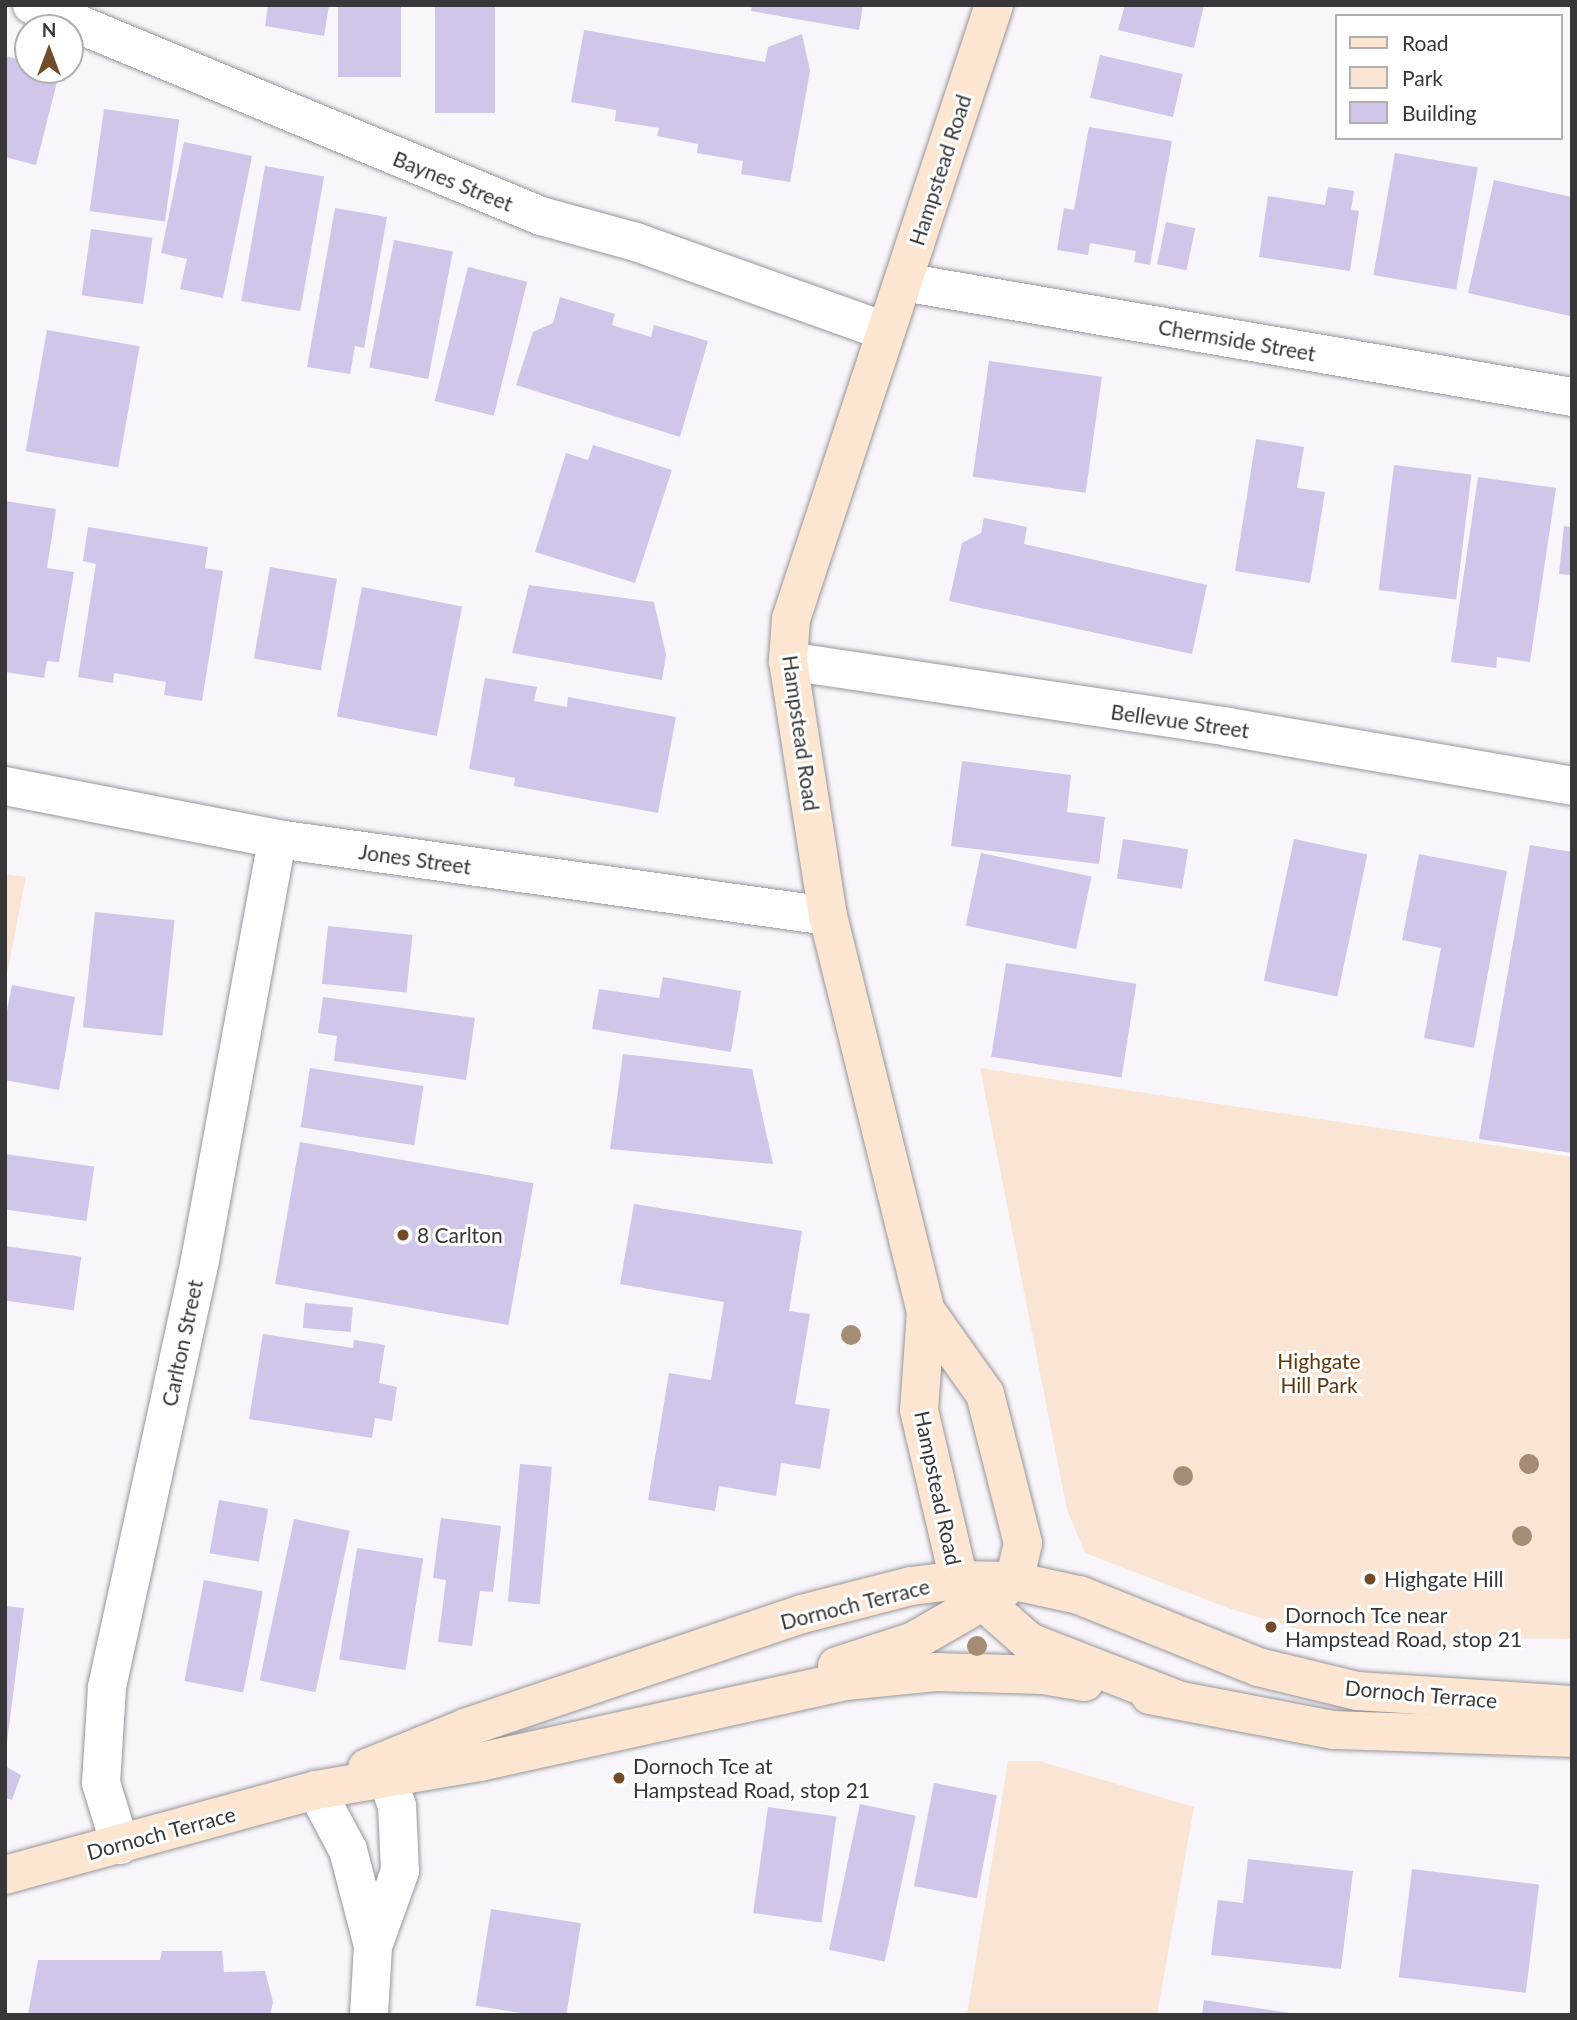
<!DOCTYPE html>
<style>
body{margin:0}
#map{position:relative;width:1577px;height:2020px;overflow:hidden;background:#f8f6fb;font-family:Lato,sans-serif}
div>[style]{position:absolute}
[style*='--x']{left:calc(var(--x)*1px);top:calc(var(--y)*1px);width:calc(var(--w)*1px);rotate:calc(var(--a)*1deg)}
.green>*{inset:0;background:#fae5d4}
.building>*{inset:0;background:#d1c5e9;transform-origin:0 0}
.roads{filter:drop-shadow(0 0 2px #97969a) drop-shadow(0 0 2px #97969a)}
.street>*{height:38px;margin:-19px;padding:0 19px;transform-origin:19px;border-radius:19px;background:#fff}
.secondary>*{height:38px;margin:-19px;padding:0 19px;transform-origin:19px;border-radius:19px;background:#fce6d1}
.trees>*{width:20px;height:20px;margin:-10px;border-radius:50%;background:#a48c75}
.dots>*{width:19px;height:19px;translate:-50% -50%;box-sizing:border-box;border:4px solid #fff;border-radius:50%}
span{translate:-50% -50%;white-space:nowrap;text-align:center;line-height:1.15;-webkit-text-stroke:6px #fff;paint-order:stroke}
.street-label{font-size:21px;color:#373638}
.poi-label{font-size:21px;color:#373638}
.left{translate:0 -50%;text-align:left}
.park-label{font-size:21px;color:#5f3608}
.frame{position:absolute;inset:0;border:7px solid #373638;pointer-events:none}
.legend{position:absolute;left:1335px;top:14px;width:228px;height:126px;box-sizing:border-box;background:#fff;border:2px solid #afafaf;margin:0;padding:9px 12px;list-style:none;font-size:21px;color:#373638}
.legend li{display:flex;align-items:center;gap:14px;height:35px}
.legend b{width:35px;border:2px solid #afafaf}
.north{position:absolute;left:14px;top:14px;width:70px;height:70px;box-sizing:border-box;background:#fff;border:2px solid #afafaf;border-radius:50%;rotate:0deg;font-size:19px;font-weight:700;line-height:28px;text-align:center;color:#373638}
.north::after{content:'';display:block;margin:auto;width:24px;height:32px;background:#724c29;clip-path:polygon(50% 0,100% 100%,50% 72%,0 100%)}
</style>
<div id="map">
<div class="green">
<i style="clip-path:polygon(5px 874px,26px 877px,5px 984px)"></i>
<i style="clip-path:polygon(980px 1068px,1572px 1157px,1572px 1639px,1498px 1638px,1480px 1647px,1432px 1648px,1327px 1638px,1228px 1608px,1085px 1553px,1067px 1510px)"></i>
<i style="clip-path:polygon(1008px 1761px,1039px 1761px,1194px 1807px,1157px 2015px,967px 2015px)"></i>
</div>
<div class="building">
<i style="clip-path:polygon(268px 5px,329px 5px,324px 36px,265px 26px)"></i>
<i style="left:338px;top:5px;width:63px;height:72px"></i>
<i style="left:435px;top:5px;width:60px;height:108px"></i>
<i style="clip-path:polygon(752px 5px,863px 5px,859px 30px,751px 11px)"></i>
<i style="clip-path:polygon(1125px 5px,1204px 5px,1194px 48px,1118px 30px)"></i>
<i style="clip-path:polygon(584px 30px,765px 62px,768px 47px,802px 34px,810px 71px,790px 182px,741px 174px,743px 161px,697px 153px,698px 144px,657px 136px,659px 128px,615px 121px,616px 110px,571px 102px)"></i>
<i style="left:1100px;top:55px;width:85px;height:44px;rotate:13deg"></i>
<i style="clip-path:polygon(5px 56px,28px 62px,28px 70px,60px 70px,36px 165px,5px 157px)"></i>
<i style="left:104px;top:109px;width:76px;height:103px;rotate:8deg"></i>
<i style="clip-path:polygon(1089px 127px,1172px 141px,1150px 265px,1134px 262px,1136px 251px,1090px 243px,1088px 255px,1057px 250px,1064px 208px,1074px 210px)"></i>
<i style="clip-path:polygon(184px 142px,252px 156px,223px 298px,180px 289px,187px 259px,161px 253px)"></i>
<i style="left:1395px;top:153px;width:84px;height:124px;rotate:10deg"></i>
<i style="left:265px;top:166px;width:60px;height:137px;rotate:10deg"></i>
<i style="clip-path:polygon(1494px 180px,1572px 197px,1570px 316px,1468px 293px)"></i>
<i style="clip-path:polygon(1328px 187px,1354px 191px,1351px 210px,1359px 211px,1350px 271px,1259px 257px,1268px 196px,1325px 205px)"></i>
<i style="clip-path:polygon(335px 208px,387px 217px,364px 348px,355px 346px,350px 374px,307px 367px)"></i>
<i style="left:1166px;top:222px;width:30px;height:43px;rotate:12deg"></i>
<i style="left:91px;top:229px;width:62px;height:67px;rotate:8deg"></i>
<i style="left:394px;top:240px;width:60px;height:130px;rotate:11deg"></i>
<i style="left:468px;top:267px;width:61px;height:138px;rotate:14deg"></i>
<i style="clip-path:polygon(560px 297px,615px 314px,612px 325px,651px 337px,654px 325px,708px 341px,680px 437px,516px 385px,533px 332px,553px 323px)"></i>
<i style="left:47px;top:330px;width:94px;height:123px;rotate:10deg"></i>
<i style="left:989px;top:361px;width:114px;height:117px;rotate:8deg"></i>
<i style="clip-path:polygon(1256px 439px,1304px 447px,1297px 488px,1325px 492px,1310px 583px,1235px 571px)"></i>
<i style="clip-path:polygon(593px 445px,672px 470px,635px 583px,535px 552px,566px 453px,588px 460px)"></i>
<i style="left:1394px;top:465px;width:78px;height:126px;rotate:7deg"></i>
<i style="clip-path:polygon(1478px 477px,1556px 488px,1530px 662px,1497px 657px,1496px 668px,1451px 662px)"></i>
<i style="clip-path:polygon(5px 501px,56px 509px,47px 568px,74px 572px,59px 662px,47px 661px,44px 678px,5px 672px)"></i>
<i style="clip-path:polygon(984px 518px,1027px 527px,1024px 544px,1207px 585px,1192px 654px,949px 601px,962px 543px,981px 533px)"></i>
<i style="clip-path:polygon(1564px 526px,1572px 527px,1572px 575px,1559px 574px)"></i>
<i style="clip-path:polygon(88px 527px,208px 547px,205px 568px,223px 571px,202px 701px,164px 695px,166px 682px,114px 673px,113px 683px,78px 677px,96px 564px,83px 561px)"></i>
<i style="left:270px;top:567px;width:68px;height:93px;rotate:10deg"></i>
<i style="clip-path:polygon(529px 585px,654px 602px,666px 655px,662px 680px,512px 653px)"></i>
<i style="left:362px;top:587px;width:102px;height:132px;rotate:11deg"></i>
<i style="clip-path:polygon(485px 678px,537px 687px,534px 701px,567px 707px,568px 697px,676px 717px,658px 813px,514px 786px,515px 778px,469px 769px)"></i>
<i style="clip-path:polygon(962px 761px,1071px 775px,1067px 812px,1105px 817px,1099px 864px,951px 846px)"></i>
<i style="left:1123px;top:839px;width:66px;height:40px;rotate:9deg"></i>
<i style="left:1294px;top:839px;width:75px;height:145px;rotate:12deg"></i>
<i style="clip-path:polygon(1530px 845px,1572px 852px,1572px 1153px,1479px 1139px)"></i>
<i style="left:981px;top:853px;width:113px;height:74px;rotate:12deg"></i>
<i style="clip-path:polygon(1419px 854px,1507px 871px,1474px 1048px,1424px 1038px,1441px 948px,1402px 940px)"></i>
<i style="left:95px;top:912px;width:80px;height:116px;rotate:6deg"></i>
<i style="left:328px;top:926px;width:85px;height:58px;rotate:6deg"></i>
<i style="left:1006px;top:963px;width:132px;height:95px;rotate:9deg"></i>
<i style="clip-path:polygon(663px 977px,741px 991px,731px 1052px,592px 1029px,599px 989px,659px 998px)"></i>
<i style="clip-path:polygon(12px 985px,75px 997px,59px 1090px,5px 1080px,5px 1021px)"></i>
<i style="clip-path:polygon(323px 997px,475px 1018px,466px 1080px,334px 1061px,337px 1036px,318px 1033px)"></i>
<i style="clip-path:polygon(623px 1054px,752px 1069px,773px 1164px,610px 1149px)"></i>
<i style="left:310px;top:1068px;width:115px;height:60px;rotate:9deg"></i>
<i style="left:300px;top:1142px;width:237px;height:144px;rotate:10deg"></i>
<i style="left:5px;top:1154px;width:90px;height:55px;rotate:8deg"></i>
<i style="clip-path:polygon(634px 1204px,802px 1231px,789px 1311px,810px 1314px,795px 1404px,830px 1409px,820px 1469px,781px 1463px,776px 1496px,719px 1486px,715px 1511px,648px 1500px,669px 1373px,711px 1380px,724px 1302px,620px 1284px)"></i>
<i style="left:5px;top:1246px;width:77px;height:54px;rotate:8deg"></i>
<i style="left:305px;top:1303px;width:48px;height:25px;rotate:5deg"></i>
<i style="clip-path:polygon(263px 1334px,353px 1348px,354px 1340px,385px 1345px,379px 1383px,397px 1387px,392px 1421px,375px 1418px,372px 1438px,249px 1419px)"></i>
<i style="left:520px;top:1464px;width:32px;height:138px;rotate:5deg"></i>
<i style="left:219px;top:1500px;width:50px;height:54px;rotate:10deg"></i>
<i style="clip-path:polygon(441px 1518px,501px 1526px,493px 1592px,480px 1591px,472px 1646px,438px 1642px,446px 1580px,433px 1578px)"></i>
<i style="left:294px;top:1519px;width:57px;height:165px;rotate:12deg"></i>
<i style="left:357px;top:1548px;width:67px;height:113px;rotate:9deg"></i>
<i style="left:204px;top:1580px;width:60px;height:103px;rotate:11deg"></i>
<i style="clip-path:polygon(5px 1606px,24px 1608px,7px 1742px,5px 1742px)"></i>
<i style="clip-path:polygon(5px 1766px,21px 1775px,12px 1800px,5px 1798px)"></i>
<i style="left:934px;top:1783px;width:64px;height:105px;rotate:11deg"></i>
<i style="left:860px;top:1804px;width:57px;height:149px;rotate:12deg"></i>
<i style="left:768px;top:1807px;width:69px;height:107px;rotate:8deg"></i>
<i style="clip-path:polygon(1248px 1859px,1353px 1871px,1341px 1969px,1211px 1955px,1218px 1900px,1243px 1903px)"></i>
<i style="left:1412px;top:1869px;width:128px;height:109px;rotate:7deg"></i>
<i style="left:491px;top:1909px;width:91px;height:98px;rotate:9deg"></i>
<i style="clip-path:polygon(162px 1951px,222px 1951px,224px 1972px,265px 1971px,273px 2002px,270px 2015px,28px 2015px,38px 1960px,160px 1960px)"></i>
<i style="clip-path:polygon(1204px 2000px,1290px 2013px,1290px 2015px,1202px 2015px)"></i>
</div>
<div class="roads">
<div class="street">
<i style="--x:32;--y:5;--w:551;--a:22.52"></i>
<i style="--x:541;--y:216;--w:98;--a:15.3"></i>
<i style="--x:636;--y:242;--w:264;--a:19.7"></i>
<i style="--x:903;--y:282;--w:679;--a:9.75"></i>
<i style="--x:788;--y:661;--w:445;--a:8.5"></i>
<i style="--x:1228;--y:727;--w:349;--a:9.7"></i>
<i style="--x:5;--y:786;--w:277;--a:11"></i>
<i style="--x:277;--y:839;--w:556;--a:7.96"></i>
<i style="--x:316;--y:1790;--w:68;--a:61.9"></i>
<i style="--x:348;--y:1850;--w:99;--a:75.4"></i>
<i style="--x:120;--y:1845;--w:65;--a:-107"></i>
<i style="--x:101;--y:1783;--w:96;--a:-86.4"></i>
<i style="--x:107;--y:1687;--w:437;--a:-77.7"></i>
<i style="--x:200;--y:1260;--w:428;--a:-79.6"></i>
<i style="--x:369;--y:2015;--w:69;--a:-86.7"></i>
<i style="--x:373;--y:1946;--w:80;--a:-70.2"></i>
<i style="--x:400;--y:1871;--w:65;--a:-92.6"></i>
<i style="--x:397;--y:1806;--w:29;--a:-110"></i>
</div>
<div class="secondary">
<i style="--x:994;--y:5;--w:647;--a:108.29"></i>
<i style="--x:791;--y:619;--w:42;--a:94.1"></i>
<i style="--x:788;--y:661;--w:258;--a:81.1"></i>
<i style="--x:828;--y:916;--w:407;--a:76.1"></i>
<i style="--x:926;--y:1311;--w:99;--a:94"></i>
<i style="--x:919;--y:1410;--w:175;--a:76.8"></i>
<i style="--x:959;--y:1580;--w:94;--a:41.5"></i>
<i style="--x:1029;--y:1642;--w:157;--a:21.3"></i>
<i style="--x:926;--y:1311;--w:102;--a:54.6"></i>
<i style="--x:985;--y:1394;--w:154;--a:75.7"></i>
<i style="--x:1023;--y:1543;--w:39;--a:103"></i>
<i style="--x:837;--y:1666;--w:81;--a:-18"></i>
<i style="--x:914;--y:1641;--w:104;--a:-30"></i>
<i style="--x:1150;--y:1695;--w:187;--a:10.8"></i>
<i style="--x:1334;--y:1730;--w:238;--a:1.9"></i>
<i style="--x:367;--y:1768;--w:109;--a:-22.1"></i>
<i style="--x:468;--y:1727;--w:353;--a:-18.7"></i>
<i style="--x:802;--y:1614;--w:113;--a:-14.4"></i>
<i style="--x:911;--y:1586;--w:48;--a:-7.1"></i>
<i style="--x:959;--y:1580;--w:55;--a:1"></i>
<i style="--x:1014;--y:1581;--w:66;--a:12.2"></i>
<i style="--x:1079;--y:1595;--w:193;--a:21.9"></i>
<i style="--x:1258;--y:1667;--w:102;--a:13.6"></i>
<i style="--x:1357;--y:1691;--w:215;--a:3.7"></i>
<i style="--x:5;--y:1875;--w:322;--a:-15.3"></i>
<i style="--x:316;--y:1790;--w:166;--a:-9.7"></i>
<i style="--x:480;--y:1762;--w:375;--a:-12.5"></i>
<i style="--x:846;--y:1681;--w:90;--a:-5.7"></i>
<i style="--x:936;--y:1672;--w:107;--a:1.6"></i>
<i style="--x:1043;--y:1675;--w:42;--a:9.7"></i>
</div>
</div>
<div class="trees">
<i style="left:851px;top:1335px"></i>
<i style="left:1529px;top:1464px"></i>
<i style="left:1183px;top:1476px"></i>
<i style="left:1522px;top:1536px"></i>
<i style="left:977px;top:1646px"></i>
</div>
<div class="dots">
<i style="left:403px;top:1235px;background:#724c29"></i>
<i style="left:1370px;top:1579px;background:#724c29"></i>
<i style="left:1271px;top:1627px;background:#724c29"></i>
<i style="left:619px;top:1778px;background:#724c29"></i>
</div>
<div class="street-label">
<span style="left:940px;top:170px;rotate:-72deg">Hampstead Road</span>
<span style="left:453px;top:181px;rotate:22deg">Baynes Street</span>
<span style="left:1237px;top:340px;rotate:10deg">Chermside Street</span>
<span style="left:1180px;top:721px;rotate:8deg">Bellevue Street</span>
<span style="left:801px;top:733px;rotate:82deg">Hampstead Road</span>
<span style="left:415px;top:859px;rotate:8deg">Jones Street</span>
<span style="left:182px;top:1343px;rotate:-78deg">Carlton Street</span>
<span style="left:938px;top:1488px;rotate:78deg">Hampstead Road</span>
<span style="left:855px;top:1604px;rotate:-14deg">Dornoch Terrace</span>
<span style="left:1421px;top:1694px;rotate:5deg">Dornoch Terrace</span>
<span style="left:161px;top:1833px;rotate:-15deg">Dornoch Terrace</span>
</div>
<div class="poi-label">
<span class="left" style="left:417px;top:1235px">8 Carlton</span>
<span class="left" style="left:1384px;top:1579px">Highgate Hill</span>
<span class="left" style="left:1285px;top:1627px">Dornoch Tce near<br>Hampstead Road, stop 21</span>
<span class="left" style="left:633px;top:1778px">Dornoch Tce at<br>Hampstead Road, stop 21</span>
</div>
<div class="park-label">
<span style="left:1319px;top:1373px">Highgate<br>Hill Park</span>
</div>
<div class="frame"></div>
<ul class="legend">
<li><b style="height:9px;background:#fce6d1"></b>Road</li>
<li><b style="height:19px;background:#fae5d4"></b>Park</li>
<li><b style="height:19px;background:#d1c5e9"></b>Building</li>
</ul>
<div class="north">N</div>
</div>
